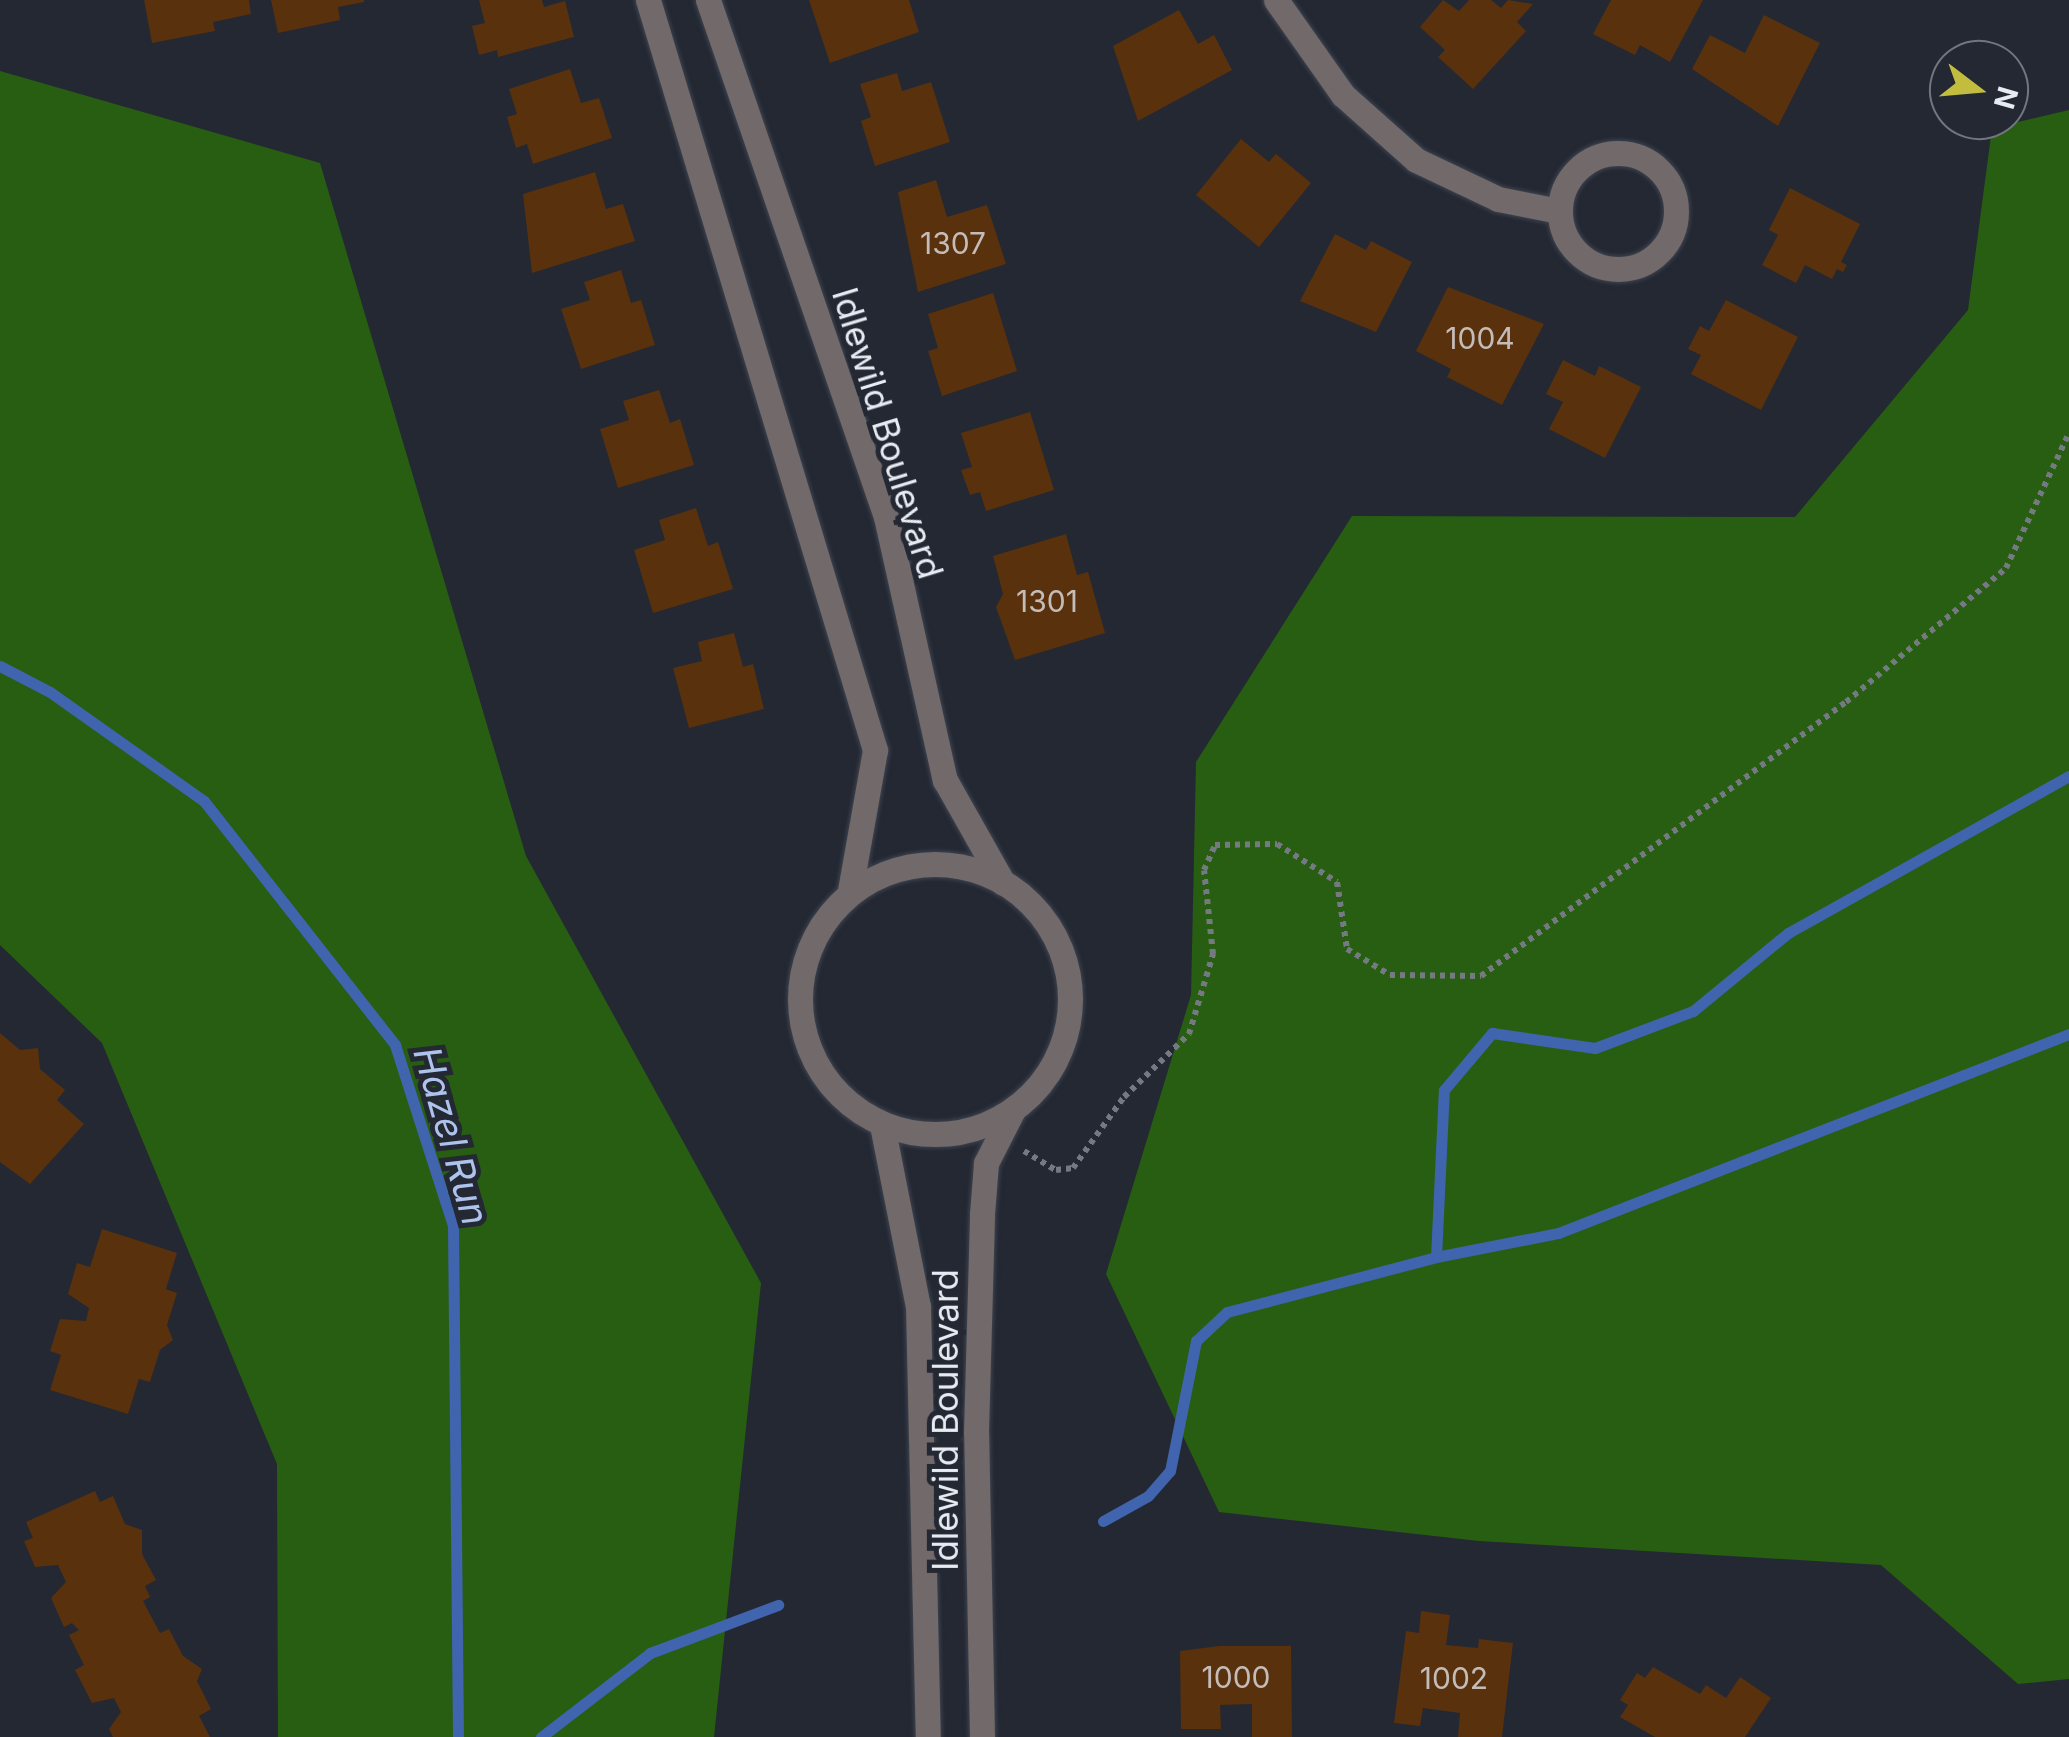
<!DOCTYPE html>
<style>
body{margin:0}
#map{position:relative;width:2069px;height:1737px;overflow:hidden;background:#232833;font-family:Inter,sans-serif}
div>[style]{position:absolute}
[style*='--x']{left:calc(var(--x)*1px);top:calc(var(--y)*1px);width:calc(var(--w)*1px);rotate:calc(var(--a)*1deg)}
.green>*{inset:0;background:#285e12}
.stream>*{height:11px;margin:-5.5px;padding:0 5.5px;transform-origin:5.5px;border-radius:5.5px;background:#4064ae}
.building>*{inset:0;background:#59310d}
.path>*{height:6px;margin-top:-3px;transform-origin:0;background:repeating-linear-gradient(90deg,#747982 0 5px,transparent 0 10px)}
.roads{filter:drop-shadow(0 0 2px #3e434e) drop-shadow(0 0 2px #3e434e)}
.minor>*{height:25px;margin:-12.5px;padding:0 12.5px;transform-origin:12.5px;border-radius:12.5px;background:#71696a}
.minor>.ring{margin:-12.5px;padding:0;box-sizing:content-box;background:none;border:25px solid #71696a;border-radius:50%}
.tertiary>*{height:25px;margin:-12.5px;padding:0 12.5px;transform-origin:12.5px;border-radius:12.5px;background:#71696a}
.tertiary>.ring{margin:-12.5px;padding:0;box-sizing:content-box;background:none;border:25px solid #71696a;border-radius:50%}
span{translate:-50% -50%;white-space:nowrap;text-align:center;line-height:1.15;-webkit-text-stroke:10px #232833;paint-order:stroke}
.number-label{font-size:30px;color:#c4bcb9}
.number-label span{-webkit-text-stroke-width:0}
.street-label{font-size:35px;color:#e7ebf2}
.water-label{font-size:38px;color:#aec3ec;font-style:italic}
.north{position:absolute;left:1929px;top:40px;width:100px;height:100px;box-sizing:border-box;background:#232833;border:2px solid #71767f;border-radius:50%;rotate:106deg;font-size:28px;font-weight:700;line-height:40px;text-align:center;color:#e7ebf2}
.north::after{content:'';display:block;margin:auto;width:35px;height:45px;background:#c2bd3f;clip-path:polygon(50% 0,100% 100%,50% 72%,0 100%)}
</style>
<div id="map">
<div class="green">
<i style="clip-path:polygon(0 71px,320px 163px,526px 856px,761px 1283px,714px 1737px,278px 1737px,277px 1464px,102px 1043px,0 945px)"></i>
<i style="clip-path:polygon(2069px 110px,2069px 1679px,2018px 1684px,1881px 1565px,1479px 1541px,1219px 1512px,1106px 1274px,1191px 995px,1196px 762px,1352px 516px,1795px 517px,1968px 310px,1992px 128px)"></i>
</div>
<div class="stream">
<i style="--x:0;--y:666;--w:56;--a:27.5"></i>
<i style="--x:50;--y:692;--w:189;--a:35.3"></i>
<i style="--x:204;--y:801;--w:310;--a:51.9"></i>
<i style="--x:395;--y:1045;--w:190;--a:72.2"></i>
<i style="--x:453;--y:1226;--w:511;--a:89.44"></i>
<i style="--x:1436;--y:1257;--w:124;--a:-11.1"></i>
<i style="--x:1558;--y:1233;--w:548;--a:-21.28"></i>
<i style="--x:1103;--y:1521;--w:51;--a:-29.1"></i>
<i style="--x:1148;--y:1496;--w:33;--a:-49"></i>
<i style="--x:1170;--y:1471;--w:133;--a:-78.7"></i>
<i style="--x:1196;--y:1341;--w:42;--a:-43.1"></i>
<i style="--x:1227;--y:1312;--w:216;--a:-14.7"></i>
<i style="--x:1436;--y:1257;--w:167;--a:-87.3"></i>
<i style="--x:1444;--y:1090;--w:75;--a:-49.9"></i>
<i style="--x:1492;--y:1033;--w:104;--a:8.3"></i>
<i style="--x:1595;--y:1048;--w:105;--a:-20.7"></i>
<i style="--x:1693;--y:1011;--w:123;--a:-39.4"></i>
<i style="--x:1788;--y:933;--w:322;--a:-29.2"></i>
<i style="--x:541;--y:1737;--w:138;--a:-37.6"></i>
<i style="--x:650;--y:1653;--w:137;--a:-20.6"></i>
</div>
<div class="building">
<i style="clip-path:polygon(144px 0,249px 0,251px 14px,213px 22px,215px 31px,152px 43px)"></i>
<i style="clip-path:polygon(271px 0,364px 0,364px 2px,338px 7px,340px 20px,278px 33px)"></i>
<i style="clip-path:polygon(479px 0,542px 0,544px 7px,565px 1px,574px 37px,498px 57px,497px 50px,479px 55px,472px 26px,485px 23px)"></i>
<i style="clip-path:polygon(809px 0,909px 0,919px 32px,830px 63px)"></i>
<i style="clip-path:polygon(1443px 0,1459px 11px,1469px 0,1491px 0,1501px 8px,1508px 0,1533px 4px,1517px 22px,1526px 31px,1473px 89px,1438px 57px,1445px 50px,1420px 27px)"></i>
<i style="clip-path:polygon(1611px 0,1703px 0,1670px 62px,1640px 45px,1635px 55px,1593px 34px)"></i>
<i style="clip-path:polygon(1179px 10px,1198px 44px,1214px 35px,1232px 70px,1138px 121px,1113px 46px)"></i>
<i style="clip-path:polygon(1764px 15px,1820px 43px,1778px 126px,1692px 69px,1710px 35px,1745px 53px)"></i>
<i style="clip-path:polygon(570px 69px,581px 103px,599px 98px,612px 138px,533px 164px,527px 144px,516px 148px,507px 117px,517px 114px,509px 89px)"></i>
<i style="clip-path:polygon(897px 73px,902px 91px,931px 82px,950px 142px,875px 166px,861px 121px,871px 117px,860px 84px)"></i>
<i style="clip-path:polygon(1241px 139px,1269px 162px,1276px 154px,1311px 183px,1259px 247px,1196px 195px)"></i>
<i style="clip-path:polygon(595px 172px,606px 209px,623px 204px,635px 241px,532px 273px,523px 194px)"></i>
<i style="clip-path:polygon(936px 180px,947px 217px,987px 205px,1006px 264px,918px 292px,898px 192px)"></i>
<i style="clip-path:polygon(1790px 188px,1860px 224px,1841px 262px,1847px 265px,1843px 272px,1837px 269px,1832px 279px,1805px 265px,1796px 283px,1762px 265px,1778px 235px,1769px 230px)"></i>
<i style="clip-path:polygon(1335px 234px,1366px 250px,1371px 241px,1412px 262px,1376px 332px,1300px 301px)"></i>
<i style="clip-path:polygon(621px 270px,631px 303px,641px 300px,655px 345px,581px 369px,561px 309px,590px 300px,584px 282px)"></i>
<i style="clip-path:polygon(1448px 287px,1544px 324px,1502px 405px,1447px 377px,1451px 369px,1416px 351px)"></i>
<i style="clip-path:polygon(993px 293px,1017px 371px,942px 396px,928px 351px,938px 348px,928px 314px)"></i>
<i style="clip-path:polygon(1726px 300px,1798px 337px,1761px 410px,1691px 374px,1701px 355px,1688px 349px,1700px 326px,1709px 331px)"></i>
<i style="clip-path:polygon(1563px 360px,1595px 376px,1599px 366px,1641px 387px,1605px 458px,1549px 429px,1563px 402px,1546px 394px)"></i>
<i style="clip-path:polygon(659px 390px,670px 423px,680px 419px,694px 465px,618px 488px,600px 429px,629px 420px,623px 401px)"></i>
<i style="clip-path:polygon(1030px 412px,1054px 490px,986px 511px,980px 492px,970px 495px,961px 470px,972px 467px,961px 433px)"></i>
<i style="clip-path:polygon(696px 508px,708px 546px,718px 542px,733px 589px,653px 613px,634px 550px,665px 540px,659px 520px)"></i>
<i style="clip-path:polygon(1066px 534px,1077px 575px,1088px 572px,1105px 633px,1015px 660px,996px 607px,1003px 594px,993px 556px)"></i>
<i style="clip-path:polygon(734px 633px,743px 667px,753px 664px,764px 709px,689px 728px,673px 668px,702px 661px,698px 642px)"></i>
<i style="clip-path:polygon(0 1033px,20px 1050px,38px 1048px,40px 1069px,65px 1090px,57px 1100px,84px 1124px,30px 1184px,0 1162px)"></i>
<i style="clip-path:polygon(102px 1229px,177px 1253px,166px 1289px,177px 1293px,167px 1325px,173px 1340px,160px 1350px,150px 1382px,139px 1379px,128px 1414px,50px 1390px,61px 1355px,50px 1351px,60px 1319px,86px 1321px,89px 1308px,68px 1294px,77px 1263px,90px 1267px)"></i>
<i style="clip-path:polygon(95px 1491px,100px 1502px,113px 1496px,125px 1524px,142px 1530px,142px 1554px,156px 1580px,145px 1586px,150px 1597px,143px 1601px,160px 1633px,169px 1629px,183px 1656px,202px 1669px,197px 1681px,211px 1709px,199px 1716px,210px 1737px,113px 1737px,109px 1729px,121px 1712px,114px 1698px,92px 1703px,75px 1670px,84px 1665px,69px 1635px,79px 1630px,72px 1623px,64px 1627px,51px 1598px,66px 1582px,58px 1565px,35px 1567px,24px 1541px,33px 1538px,26px 1522px)"></i>
<i style="clip-path:polygon(1421px 1611px,1450px 1615px,1446px 1645px,1478px 1648px,1479px 1639px,1513px 1643px,1502px 1737px,1458px 1737px,1460px 1713px,1423px 1708px,1420px 1726px,1394px 1723px,1406px 1631px,1419px 1633px)"></i>
<i style="clip-path:polygon(1219px 1646px,1291px 1646px,1292px 1737px,1252px 1737px,1252px 1704px,1220px 1705px,1221px 1729px,1181px 1729px,1180px 1651px)"></i>
<i style="clip-path:polygon(1653px 1667px,1700px 1694px,1706px 1685px,1726px 1698px,1740px 1677px,1771px 1698px,1745px 1737px,1655px 1737px,1620px 1717px,1628px 1705px,1620px 1700px,1637px 1673px,1645px 1678px)"></i>
</div>
<div class="path">
<i style="--x:1024;--y:1151;--w:37;--a:31"></i>
<i style="--x:1056;--y:1170;--w:17;--a:-7"></i>
<i style="--x:1073;--y:1168;--w:87;--a:-54.3"></i>
<i style="--x:1124;--y:1097;--w:91;--a:-44.1"></i>
<i style="--x:1189;--y:1034;--w:84;--a:-73.3"></i>
<i style="--x:1213;--y:954;--w:84;--a:-96.1"></i>
<i style="--x:1204;--y:870;--w:27;--a:-66"></i>
<i style="--x:1215;--y:845;--w:62;--a:-0.9"></i>
<i style="--x:1277;--y:844;--w:71;--a:32.3"></i>
<i style="--x:1337;--y:882;--w:68;--a:81.5"></i>
<i style="--x:1347;--y:949;--w:50;--a:31.2"></i>
<i style="--x:1390;--y:975;--w:91;--a:0.6"></i>
<i style="--x:1481;--y:976;--w:456;--a:-36.9"></i>
<i style="--x:1846;--y:702;--w:209;--a:-39.9"></i>
<i style="--x:2006;--y:568;--w:149;--a:-65"></i>
</div>
<div class="roads">
<div class="minor">
<i style="--x:1276;--y:0;--w:116;--a:54.8"></i>
<i style="--x:1343;--y:95;--w:98;--a:41.7"></i>
<i style="--x:1416;--y:160;--w:91;--a:25.4"></i>
<i style="--x:1498;--y:199;--w:62;--a:11.1"></i>
<i class="ring" style="left:1560px;top:153px;width:91px;height:91px"></i>
</div>
<div class="tertiary">
<i style="--x:648;--y:0;--w:784;--a:73.16"></i>
<i style="--x:875;--y:750;--w:143;--a:100.1"></i>
<i style="--x:708;--y:0;--w:547;--a:71"></i>
<i style="--x:886;--y:517;--w:270;--a:77.4"></i>
<i style="--x:945;--y:780;--w:118;--a:60.6"></i>
<i class="ring" style="left:800px;top:864px;width:245px;height:245px"></i>
<i style="--x:882;--y:1125;--w:185;--a:78.8"></i>
<i style="--x:918;--y:1306;--w:431;--a:88.7"></i>
<i style="--x:982;--y:1737;--w:305;--a:-91.1"></i>
<i style="--x:976;--y:1432;--w:218;--a:-88.4"></i>
<i style="--x:982;--y:1214;--w:51;--a:-85.5"></i>
<i style="--x:986;--y:1163;--w:59;--a:-63"></i>
</div>
</div>
<div class="number-label">
<span style="left:953px;top:243px">1307</span>
<span style="left:1480px;top:338px">1004</span>
<span style="left:1047px;top:601px">1301</span>
<span style="left:1236px;top:1677px">1000</span>
<span style="left:1454px;top:1678px">1002</span>
</div>
<div class="street-label">
<span style="left:888px;top:433px;rotate:73deg">Idlewild Boulevard</span>
<span style="left:945px;top:1420px;rotate:-90deg">Idlewild Boulevard</span>
</div>
<div class="water-label">
<span style="left:451px;top:1136px;rotate:74deg">Hazel Run</span>
</div>
<div class="north">N</div>
</div>
